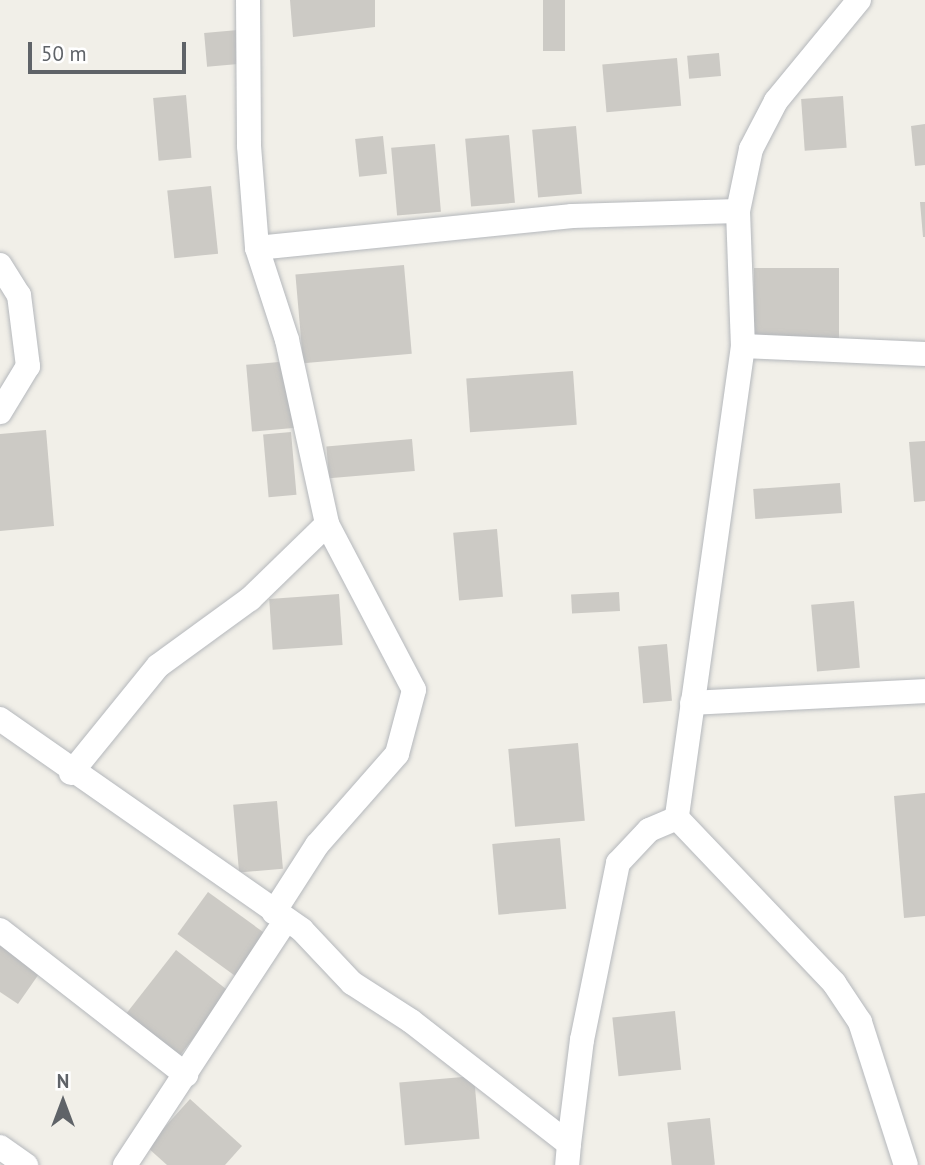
<!DOCTYPE html>
<style>
body{margin:0}
#map{position:relative;width:925px;height:1165px;overflow:hidden;background:#f1efe8;font-family:"PT Sans",sans-serif}
div>[style]{position:absolute}
[style*='--x']{left:calc(var(--x)*1px);top:calc(var(--y)*1px);width:calc(var(--w)*1px);rotate:calc(var(--a)*1deg)}
.building>*{inset:0;background:#cccac5;transform-origin:0 0}
.roads{filter:drop-shadow(0 0 2px #b5b8bc) drop-shadow(0 0 2px #b5b8bc)}
.minor>*{height:24px;margin:-12px;padding:0 12px;transform-origin:12px;border-radius:12px;background:#fff}
span{translate:-50% -50%;white-space:nowrap;text-align:center;line-height:1.15;-webkit-text-stroke:7px #fff;paint-order:stroke}
.north{position:absolute;left:28px;top:1067px;width:70px;height:70px;-webkit-text-stroke:5px #fff;paint-order:stroke;rotate:0deg;font-size:19px;font-weight:700;line-height:28px;text-align:center;color:#5f6368}
.north::after{content:'';display:block;margin:auto;width:24px;height:32px;background:#5f6368;clip-path:polygon(50% 0,100% 100%,50% 72%,0 100%)}
.scale{position:absolute;left:28px;top:42px;width:158px;height:32px;box-sizing:border-box;border:4px solid #5f6368;border-top:0;padding-left:9px;font-size:21px;line-height:24px;white-space:nowrap;color:#5f6368;-webkit-text-stroke:5px #fff;paint-order:stroke}
</style>
<div id="map">
<div class="building">
<i style="clip-path:polygon(290px 0,375px 0,375px 27px,293px 37px)"></i>
<i style="left:543px;top:0;width:22px;height:51px"></i>
<i style="left:238px;top:30px;width:34px;height:34px;rotate:85deg"></i>
<i style="left:719px;top:53px;width:23px;height:32px;rotate:85deg"></i>
<i style="left:677px;top:58px;width:48px;height:75px;rotate:85deg"></i>
<i style="left:186px;top:95px;width:63px;height:33px;rotate:85deg"></i>
<i style="left:843px;top:96px;width:52px;height:42px;rotate:86deg"></i>
<i style="clip-path:polygon(925px 124px,925px 165px,915px 166px,911px 126px)"></i>
<i style="left:576px;top:126px;width:68px;height:44px;rotate:85deg"></i>
<i style="left:509px;top:135px;width:68px;height:44px;rotate:85deg"></i>
<i style="left:383px;top:136px;width:38px;height:28px;rotate:84deg"></i>
<i style="left:435px;top:144px;width:68px;height:44px;rotate:85deg"></i>
<i style="left:211px;top:186px;width:68px;height:44px;rotate:84deg"></i>
<i style="clip-path:polygon(920px 202px,925px 202px,925px 237px,923px 237px)"></i>
<i style="left:404px;top:265px;width:89px;height:109px;rotate:85deg"></i>
<i style="left:839px;top:268px;width:71px;height:85px;rotate:90deg"></i>
<i style="left:290px;top:361px;width:67px;height:44px;rotate:85deg"></i>
<i style="left:573px;top:371px;width:54px;height:107px;rotate:86deg"></i>
<i style="clip-path:polygon(46px 430px,54px 526px,0 531px,0 434px)"></i>
<i style="left:291px;top:432px;width:63px;height:28px;rotate:85deg"></i>
<i style="left:412px;top:439px;width:32px;height:86px;rotate:85deg"></i>
<i style="clip-path:polygon(925px 441px,925px 501px,914px 502px,909px 442px)"></i>
<i style="left:840px;top:483px;width:30px;height:87px;rotate:86deg"></i>
<i style="left:497px;top:529px;width:68px;height:44px;rotate:85deg"></i>
<i style="left:619px;top:592px;width:19px;height:48px;rotate:87deg"></i>
<i style="left:339px;top:594px;width:51px;height:70px;rotate:86deg"></i>
<i style="left:854px;top:601px;width:67px;height:43px;rotate:85deg"></i>
<i style="left:667px;top:644px;width:57px;height:29px;rotate:85deg"></i>
<i style="left:578px;top:743px;width:78px;height:70px;rotate:85deg"></i>
<i style="clip-path:polygon(925px 793px,925px 916px,904px 918px,894px 796px)"></i>
<i style="left:277px;top:801px;width:68px;height:44px;rotate:85deg"></i>
<i style="left:560px;top:838px;width:71px;height:68px;rotate:85deg"></i>
<i style="left:208px;top:892px;width:77px;height:52px;rotate:36deg"></i>
<i style="clip-path:polygon(0 943px,41px 971px,18px 1004px,0 992px)"></i>
<i style="left:176px;top:950px;width:68px;height:81px;rotate:38deg"></i>
<i style="left:675px;top:1011px;width:59px;height:63px;rotate:84deg"></i>
<i style="left:474px;top:1076px;width:63px;height:75px;rotate:85deg"></i>
<i style="clip-path:polygon(190px 1099px,242px 1146px,225px 1165px,167px 1165px,147px 1147px)"></i>
<i style="left:710px;top:1118px;width:47px;height:43px;rotate:84deg"></i>
</div>
<div class="roads">
<div class="minor">
<i style="--x:248;--y:0;--w:146;--a:89.6"></i>
<i style="--x:249;--y:146;--w:102;--a:85.5"></i>
<i style="--x:257;--y:248;--w:97;--a:71.9"></i>
<i style="--x:287;--y:340;--w:188;--a:77.7"></i>
<i style="--x:327;--y:524;--w:187;--a:62.3"></i>
<i style="--x:414;--y:690;--w:66;--a:104.9"></i>
<i style="--x:397;--y:754;--w:121;--a:131.3"></i>
<i style="--x:317;--y:845;--w:80;--a:122.7"></i>
<i style="--x:859;--y:0;--w:131;--a:129.4"></i>
<i style="--x:776;--y:101;--w:54;--a:117.5"></i>
<i style="--x:751;--y:149;--w:63;--a:101.8"></i>
<i style="--x:738;--y:211;--w:135;--a:87.9"></i>
<i style="--x:743;--y:346;--w:477;--a:98"></i>
<i style="--x:677;--y:818;--w:228;--a:46.4"></i>
<i style="--x:834;--y:983;--w:47;--a:56.3"></i>
<i style="--x:860;--y:1022;--w:150;--a:72.2"></i>
<i style="--x:257;--y:248;--w:317;--a:-5.8"></i>
<i style="--x:572;--y:216;--w:166;--a:-1.7"></i>
<i style="--x:0;--y:265;--w:36;--a:58"></i>
<i style="--x:19;--y:295;--w:72;--a:82.8"></i>
<i style="--x:28;--y:366;--w:54;--a:121.3"></i>
<i style="--x:743;--y:346;--w:182;--a:2.5"></i>
<i style="--x:692;--y:703;--w:233;--a:-2.9"></i>
<i style="--x:0;--y:719;--w:368;--a:34.9"></i>
<i style="--x:302;--y:930;--w:73;--a:46.7"></i>
<i style="--x:352;--y:983;--w:70;--a:32.8"></i>
<i style="--x:411;--y:1021;--w:200;--a:37.9"></i>
<i style="--x:569;--y:1144;--w:21;--a:95"></i>
<i style="--x:71;--y:773;--w:138;--a:-50.9"></i>
<i style="--x:158;--y:666;--w:114;--a:-36.1"></i>
<i style="--x:250;--y:599;--w:107;--a:-44.2"></i>
<i style="--x:0;--y:930;--w:236;--a:37.9"></i>
<i style="--x:569;--y:1144;--w:105;--a:-82.9"></i>
<i style="--x:582;--y:1040;--w:181;--a:-78.5"></i>
<i style="--x:618;--y:863;--w:45;--a:-46.8"></i>
<i style="--x:649;--y:830;--w:30;--a:-23"></i>
<i style="--x:0;--y:1147;--w:32;--a:35"></i>
<i style="--x:125;--y:1165;--w:293;--a:-56.7"></i>
</div>
</div>
<div class="north">N</div>
<div class="scale">50 m</div>
</div>
